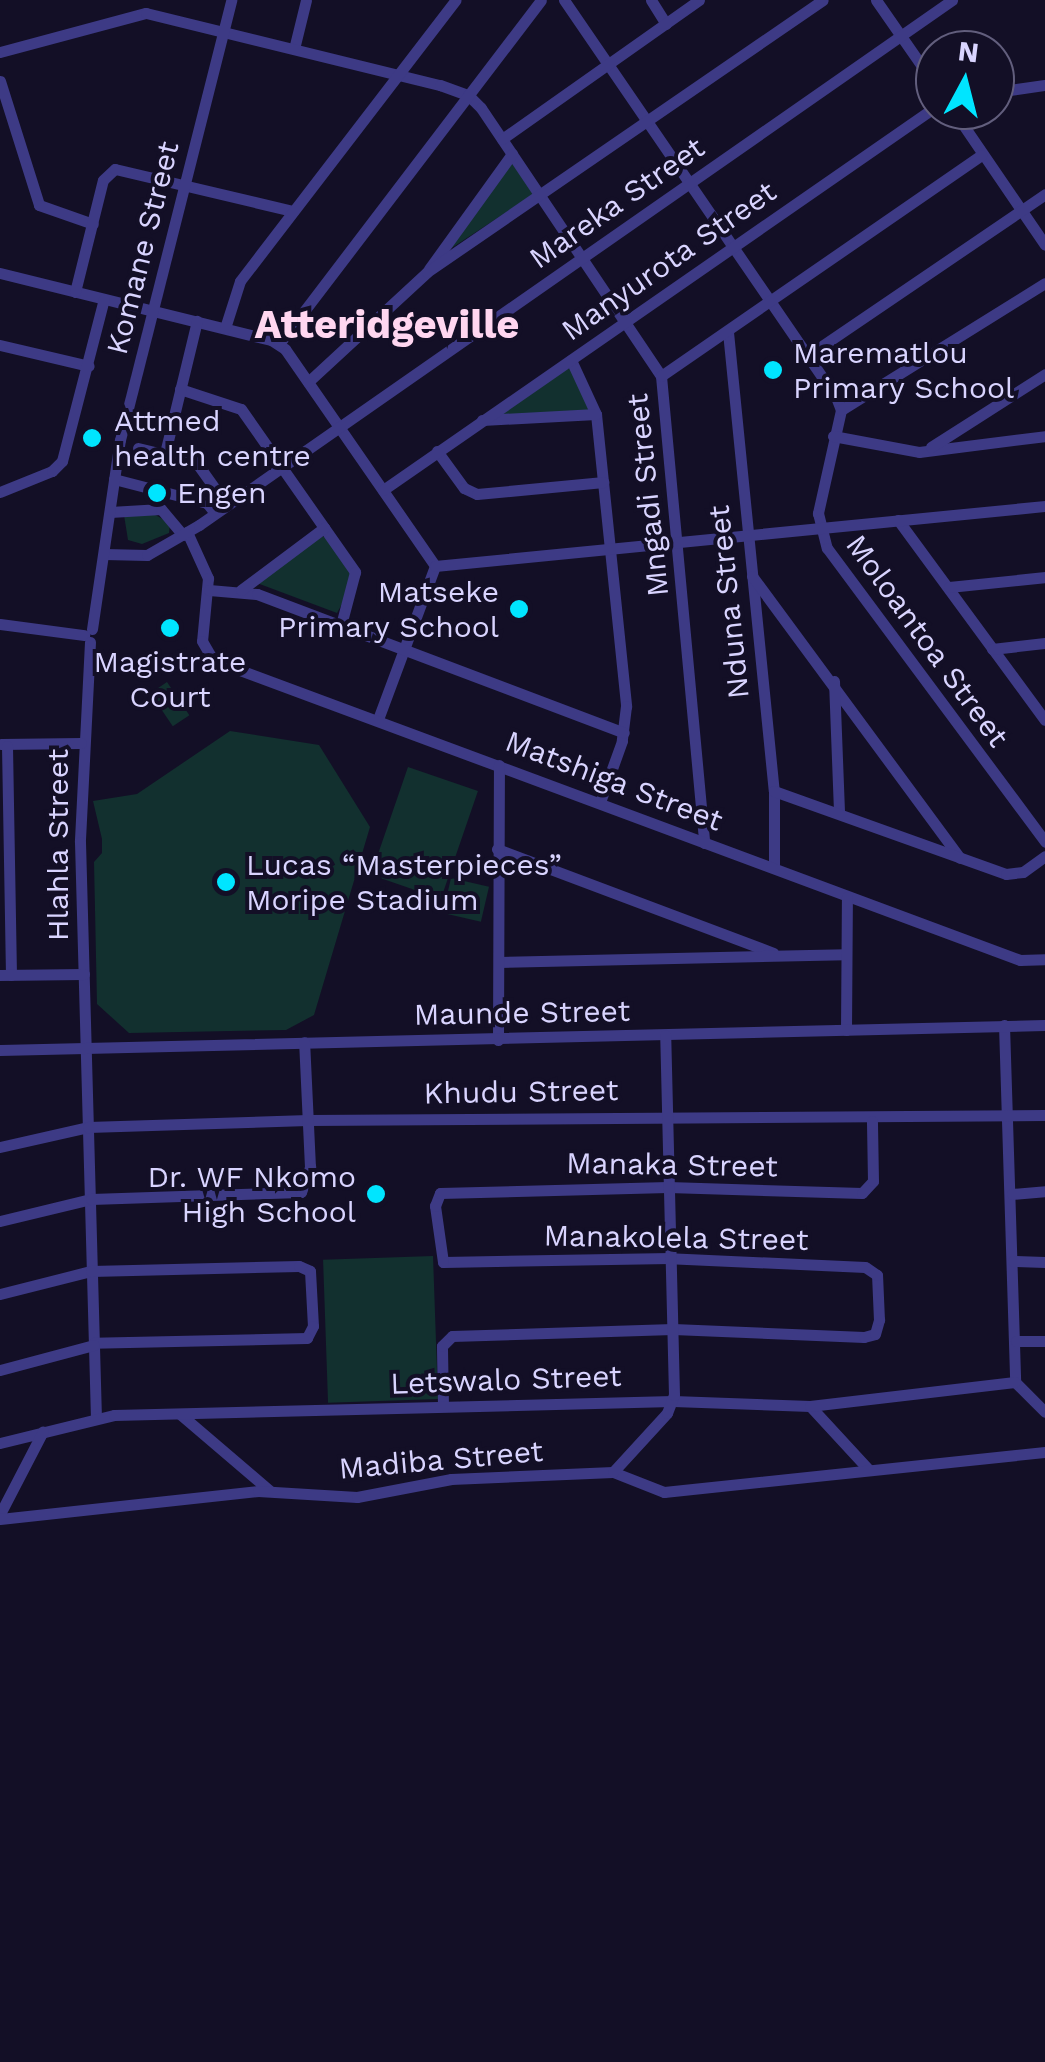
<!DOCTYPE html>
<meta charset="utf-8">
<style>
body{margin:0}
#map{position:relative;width:1045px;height:2062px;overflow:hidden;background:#130f26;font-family:"Work Sans",sans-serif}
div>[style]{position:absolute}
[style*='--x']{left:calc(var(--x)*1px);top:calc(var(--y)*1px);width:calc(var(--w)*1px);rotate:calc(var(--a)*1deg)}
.green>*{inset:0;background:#12302f;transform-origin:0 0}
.minor>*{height:11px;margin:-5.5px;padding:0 5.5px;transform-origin:5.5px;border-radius:5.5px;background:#3d3a85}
.dots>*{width:28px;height:28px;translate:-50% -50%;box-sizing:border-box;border:5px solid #130f26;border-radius:50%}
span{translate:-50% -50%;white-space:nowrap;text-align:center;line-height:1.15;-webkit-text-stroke:8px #130f26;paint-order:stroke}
.street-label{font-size:30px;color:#d9d4ff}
.poi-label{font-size:30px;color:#d9d4ff}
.left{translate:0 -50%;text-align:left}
.right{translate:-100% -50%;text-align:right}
.district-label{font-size:40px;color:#ffd6f0;font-weight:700}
.north{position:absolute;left:915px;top:30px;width:100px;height:100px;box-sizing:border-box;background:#130f26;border:2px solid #625e7d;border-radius:50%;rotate:7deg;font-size:28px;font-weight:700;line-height:40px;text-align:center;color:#d9d4ff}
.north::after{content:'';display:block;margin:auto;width:35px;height:45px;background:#00e5ff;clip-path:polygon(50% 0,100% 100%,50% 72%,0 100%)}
</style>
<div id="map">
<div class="green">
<i style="clip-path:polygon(512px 163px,534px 194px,444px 253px)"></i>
<i style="clip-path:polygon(564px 368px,573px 369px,592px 412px,504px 419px,501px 412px)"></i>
<i style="clip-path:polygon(150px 512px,170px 523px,169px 533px,142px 544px,128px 540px,124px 515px)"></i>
<i style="clip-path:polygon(318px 536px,326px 537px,355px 580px,337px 613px,257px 583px)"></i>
<i style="left:167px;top:682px;width:40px;height:20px;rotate:56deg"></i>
<i style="clip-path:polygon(230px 731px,319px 745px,370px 827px,314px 1015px,286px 1030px,129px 1033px,97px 1004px,94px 862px,102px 853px,102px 839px,93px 801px,137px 794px)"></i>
<i style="left:408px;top:767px;width:74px;height:114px;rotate:19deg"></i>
<i style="left:451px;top:878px;width:39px;height:36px;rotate:13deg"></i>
<i style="left:433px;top:1256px;width:143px;height:110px;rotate:88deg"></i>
</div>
<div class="minor">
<i style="--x:564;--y:0;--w:481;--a:55.6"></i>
<i style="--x:836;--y:397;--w:14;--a:69"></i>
<i style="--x:841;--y:410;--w:106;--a:102.6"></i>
<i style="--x:818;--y:513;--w:36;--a:76"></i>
<i style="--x:827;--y:548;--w:366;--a:53.4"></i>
<i style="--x:651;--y:0;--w:28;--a:58"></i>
<i style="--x:876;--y:0;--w:103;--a:55.2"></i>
<i style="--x:294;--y:49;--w:50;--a:-76.2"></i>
<i style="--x:0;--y:52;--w:151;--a:-15"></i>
<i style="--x:146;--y:13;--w:303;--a:13.8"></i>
<i style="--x:440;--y:85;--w:30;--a:20"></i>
<i style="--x:468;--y:95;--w:18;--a:45"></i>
<i style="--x:481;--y:108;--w:323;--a:56.1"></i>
<i style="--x:661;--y:376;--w:469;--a:84.7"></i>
<i style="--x:0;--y:81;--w:130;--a:72.5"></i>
<i style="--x:39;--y:205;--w:57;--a:19.4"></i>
<i style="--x:995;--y:92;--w:50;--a:-8"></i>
<i style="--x:953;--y:110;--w:163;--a:55.7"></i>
<i style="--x:502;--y:139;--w:241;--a:-35.2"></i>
<i style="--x:429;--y:269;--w:142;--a:-54.2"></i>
<i style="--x:0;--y:273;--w:279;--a:13.9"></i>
<i style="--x:271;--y:340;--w:17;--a:33"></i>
<i style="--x:285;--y:349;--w:264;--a:55.3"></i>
<i style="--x:435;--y:566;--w:163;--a:110.4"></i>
<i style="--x:75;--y:292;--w:115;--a:-76"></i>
<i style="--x:103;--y:180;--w:16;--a:-43"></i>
<i style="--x:115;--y:169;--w:183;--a:13.3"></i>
<i style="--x:225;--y:328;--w:49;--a:-72.3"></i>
<i style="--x:240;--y:281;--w:354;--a:-52.5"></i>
<i style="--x:728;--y:332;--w:461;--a:84.3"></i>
<i style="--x:774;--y:791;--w:76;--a:90"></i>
<i style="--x:279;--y:344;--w:432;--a:-52.7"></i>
<i style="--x:0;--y:345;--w:91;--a:13.3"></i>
<i style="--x:810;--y:354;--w:284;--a:-34.2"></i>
<i style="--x:571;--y:360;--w:60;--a:65.2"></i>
<i style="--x:596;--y:414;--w:294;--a:84.1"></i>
<i style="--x:626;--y:706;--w:35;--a:97"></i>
<i style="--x:622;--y:741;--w:65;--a:109.8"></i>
<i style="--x:661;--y:376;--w:389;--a:-34.6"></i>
<i style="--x:308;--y:382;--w:162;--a:-42.7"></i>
<i style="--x:427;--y:272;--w:480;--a:-34.5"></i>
<i style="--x:180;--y:389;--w:64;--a:18.2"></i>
<i style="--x:241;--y:409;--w:199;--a:55"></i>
<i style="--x:355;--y:572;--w:55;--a:104.8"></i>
<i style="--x:841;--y:410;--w:240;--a:-31.9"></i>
<i style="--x:482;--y:420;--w:114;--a:-3"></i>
<i style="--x:833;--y:436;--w:87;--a:10.5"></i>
<i style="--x:919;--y:452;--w:127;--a:-7.2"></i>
<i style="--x:931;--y:447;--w:135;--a:-32.6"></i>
<i style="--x:138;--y:448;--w:60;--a:13.6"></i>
<i style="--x:196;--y:462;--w:52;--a:54.5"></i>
<i style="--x:437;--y:451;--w:46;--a:53.9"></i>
<i style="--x:464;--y:488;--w:14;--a:25"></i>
<i style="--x:477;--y:494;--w:127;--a:-5.4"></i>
<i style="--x:165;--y:453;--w:136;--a:-76.4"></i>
<i style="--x:114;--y:479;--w:96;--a:14.5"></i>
<i style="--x:207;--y:503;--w:11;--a:52"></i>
<i style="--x:383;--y:490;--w:672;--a:-34.75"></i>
<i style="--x:0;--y:492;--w:56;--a:-22"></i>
<i style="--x:52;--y:471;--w:14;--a:-45"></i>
<i style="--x:62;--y:461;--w:167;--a:-75.5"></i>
<i style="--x:110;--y:512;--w:51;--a:-3.4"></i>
<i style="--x:161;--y:509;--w:34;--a:50"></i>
<i style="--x:898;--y:520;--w:248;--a:53.7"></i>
<i style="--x:187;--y:532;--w:51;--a:65.5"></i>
<i style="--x:208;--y:578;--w:63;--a:95.4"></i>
<i style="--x:202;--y:641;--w:22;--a:60"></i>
<i style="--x:213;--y:660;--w:861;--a:20.39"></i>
<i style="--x:1020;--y:960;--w:25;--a:-2"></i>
<i style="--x:104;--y:554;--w:43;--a:1.3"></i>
<i style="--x:147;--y:555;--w:60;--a:-30"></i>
<i style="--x:199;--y:525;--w:918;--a:-34.88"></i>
<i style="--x:435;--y:566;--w:613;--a:-5.62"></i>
<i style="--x:752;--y:576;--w:350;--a:53.6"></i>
<i style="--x:949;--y:587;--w:97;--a:-5.9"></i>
<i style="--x:209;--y:590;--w:48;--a:4.8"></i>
<i style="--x:257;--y:594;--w:392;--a:20.7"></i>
<i style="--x:241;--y:590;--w:104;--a:-36.8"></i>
<i style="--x:0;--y:624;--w:85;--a:7.5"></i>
<i style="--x:92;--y:629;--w:191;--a:-81.6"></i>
<i style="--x:120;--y:440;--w:454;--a:-75.8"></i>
<i style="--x:90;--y:642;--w:200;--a:92.9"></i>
<i style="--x:80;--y:842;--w:575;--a:88.41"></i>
<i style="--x:992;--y:649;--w:53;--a:-6.5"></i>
<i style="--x:834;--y:681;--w:131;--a:87.8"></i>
<i style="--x:1;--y:744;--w:80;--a:-0.7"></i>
<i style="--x:7;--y:746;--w:229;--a:89"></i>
<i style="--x:774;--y:791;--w:246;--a:19.7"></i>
<i style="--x:1006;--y:874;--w:17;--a:-7"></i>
<i style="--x:1023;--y:872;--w:27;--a:-36"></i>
<i style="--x:497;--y:849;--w:295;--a:20.6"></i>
<i style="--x:499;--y:962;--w:346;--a:-1.3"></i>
<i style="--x:0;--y:975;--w:84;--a:-0.7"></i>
<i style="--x:1004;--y:1025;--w:357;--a:88.2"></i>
<i style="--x:846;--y:1030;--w:133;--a:-89.6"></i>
<i style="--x:498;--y:1040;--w:275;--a:-89.8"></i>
<i style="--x:0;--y:1050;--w:1045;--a:-1.37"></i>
<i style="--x:0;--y:1147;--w:90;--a:-12.8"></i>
<i style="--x:88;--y:1127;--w:220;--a:-1.8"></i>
<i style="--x:308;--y:1120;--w:737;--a:-0.39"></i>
<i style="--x:1012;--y:1194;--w:33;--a:-5"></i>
<i style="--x:0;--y:1221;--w:94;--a:-13.6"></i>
<i style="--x:91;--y:1199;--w:210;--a:-1.9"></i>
<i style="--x:301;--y:1192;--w:27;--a:-70"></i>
<i style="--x:310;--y:1167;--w:125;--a:-92.7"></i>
<i style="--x:1013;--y:1261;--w:32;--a:2"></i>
<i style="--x:0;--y:1294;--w:94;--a:-14.2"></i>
<i style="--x:91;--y:1271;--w:208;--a:-1.4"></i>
<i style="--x:299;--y:1266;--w:12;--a:24"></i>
<i style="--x:310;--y:1271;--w:55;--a:86.9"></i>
<i style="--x:313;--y:1326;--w:13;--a:117"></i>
<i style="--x:307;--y:1338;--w:213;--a:178.7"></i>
<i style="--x:1016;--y:1341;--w:29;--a:0"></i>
<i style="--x:0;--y:1370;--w:97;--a:-14.9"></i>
<i style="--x:1015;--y:1382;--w:42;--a:45"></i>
<i style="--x:443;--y:1406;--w:60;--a:-91"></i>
<i style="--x:442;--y:1346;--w:14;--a:-45"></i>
<i style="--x:452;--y:1336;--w:221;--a:-1.8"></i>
<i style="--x:673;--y:1329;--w:191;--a:2.4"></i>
<i style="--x:864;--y:1337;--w:11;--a:-15"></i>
<i style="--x:875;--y:1334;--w:15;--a:-74"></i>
<i style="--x:879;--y:1320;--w:45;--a:-92.5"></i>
<i style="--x:877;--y:1275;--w:14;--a:-146"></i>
<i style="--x:865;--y:1267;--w:195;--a:-177.4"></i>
<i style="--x:670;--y:1258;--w:227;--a:179"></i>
<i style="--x:443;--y:1262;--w:57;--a:-98.1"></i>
<i style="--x:435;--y:1206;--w:14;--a:-69"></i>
<i style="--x:440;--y:1193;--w:228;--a:-1.5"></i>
<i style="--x:668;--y:1187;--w:194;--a:1.8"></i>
<i style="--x:862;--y:1193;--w:16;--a:-47"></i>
<i style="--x:873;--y:1181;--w:60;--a:-91"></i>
<i style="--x:810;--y:1406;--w:87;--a:47.3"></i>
<i style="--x:180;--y:1414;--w:118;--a:40.5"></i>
<i style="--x:0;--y:1443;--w:117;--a:-13.8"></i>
<i style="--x:114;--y:1415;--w:559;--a:-1.43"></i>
<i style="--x:673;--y:1401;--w:137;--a:2.1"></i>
<i style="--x:810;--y:1406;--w:206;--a:-6.7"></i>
<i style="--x:613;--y:1472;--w:55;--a:21.4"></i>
<i style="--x:664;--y:1492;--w:383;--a:-6"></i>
<i style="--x:0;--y:1514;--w:93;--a:-62.6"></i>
<i style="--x:0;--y:1519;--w:260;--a:-6.2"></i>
<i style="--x:258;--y:1491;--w:99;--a:3.5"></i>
<i style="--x:357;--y:1497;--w:96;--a:-10.8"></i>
<i style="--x:451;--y:1479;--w:162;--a:-2.5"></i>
<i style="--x:613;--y:1472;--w:80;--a:-47.5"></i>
<i style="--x:667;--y:1413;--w:19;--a:-69"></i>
<i style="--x:674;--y:1395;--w:360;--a:-91.4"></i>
</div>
<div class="dots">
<i style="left:773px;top:370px;background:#00e5ff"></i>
<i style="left:92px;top:438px;background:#00e5ff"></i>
<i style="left:157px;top:493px;background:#00e5ff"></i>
<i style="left:519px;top:609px;background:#00e5ff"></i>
<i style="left:170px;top:628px;background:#00e5ff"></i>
<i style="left:226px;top:882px;background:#00e5ff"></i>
<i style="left:376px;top:1194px;background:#00e5ff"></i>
</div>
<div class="street-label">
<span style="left:617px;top:203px;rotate:-35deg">Mareka Street</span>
<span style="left:143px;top:248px;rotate:-76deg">Komane Street</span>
<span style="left:669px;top:261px;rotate:-35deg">Manyurota Street</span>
<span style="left:648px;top:495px;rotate:-96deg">Mngadi Street</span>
<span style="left:729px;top:602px;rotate:-96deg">Nduna Street</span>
<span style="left:927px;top:641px;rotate:54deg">Moloantoa Street</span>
<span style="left:614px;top:781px;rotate:21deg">Matshiga Street</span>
<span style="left:58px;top:845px;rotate:-90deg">Hlahla Street</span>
<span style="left:522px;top:1013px;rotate:-1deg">Maunde Street</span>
<span style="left:521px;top:1092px;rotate:-1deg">Khudu Street</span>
<span style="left:672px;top:1165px;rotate:1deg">Manaka Street</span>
<span style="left:676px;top:1238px;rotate:1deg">Manakolela Street</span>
<span style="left:506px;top:1380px;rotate:-2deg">Letswalo Street</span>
<span style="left:441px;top:1460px;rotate:-5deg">Madiba Street</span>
</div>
<div class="poi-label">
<span class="left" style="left:793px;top:370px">Marematlou<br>Primary School</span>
<span class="left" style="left:114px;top:438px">Attmed<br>health centre</span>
<span class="left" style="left:177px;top:493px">Engen</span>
<span class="right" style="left:499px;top:609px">Matseke<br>Primary School</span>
<span style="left:170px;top:679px">Magistrate<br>Court</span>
<span class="left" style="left:246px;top:882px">Lucas “Masterpieces”<br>Moripe Stadium</span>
<span class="right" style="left:356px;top:1194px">Dr. WF Nkomo<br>High School</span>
</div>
<div class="district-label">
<span style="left:387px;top:325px">Atteridgeville</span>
</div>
<div class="north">N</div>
</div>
